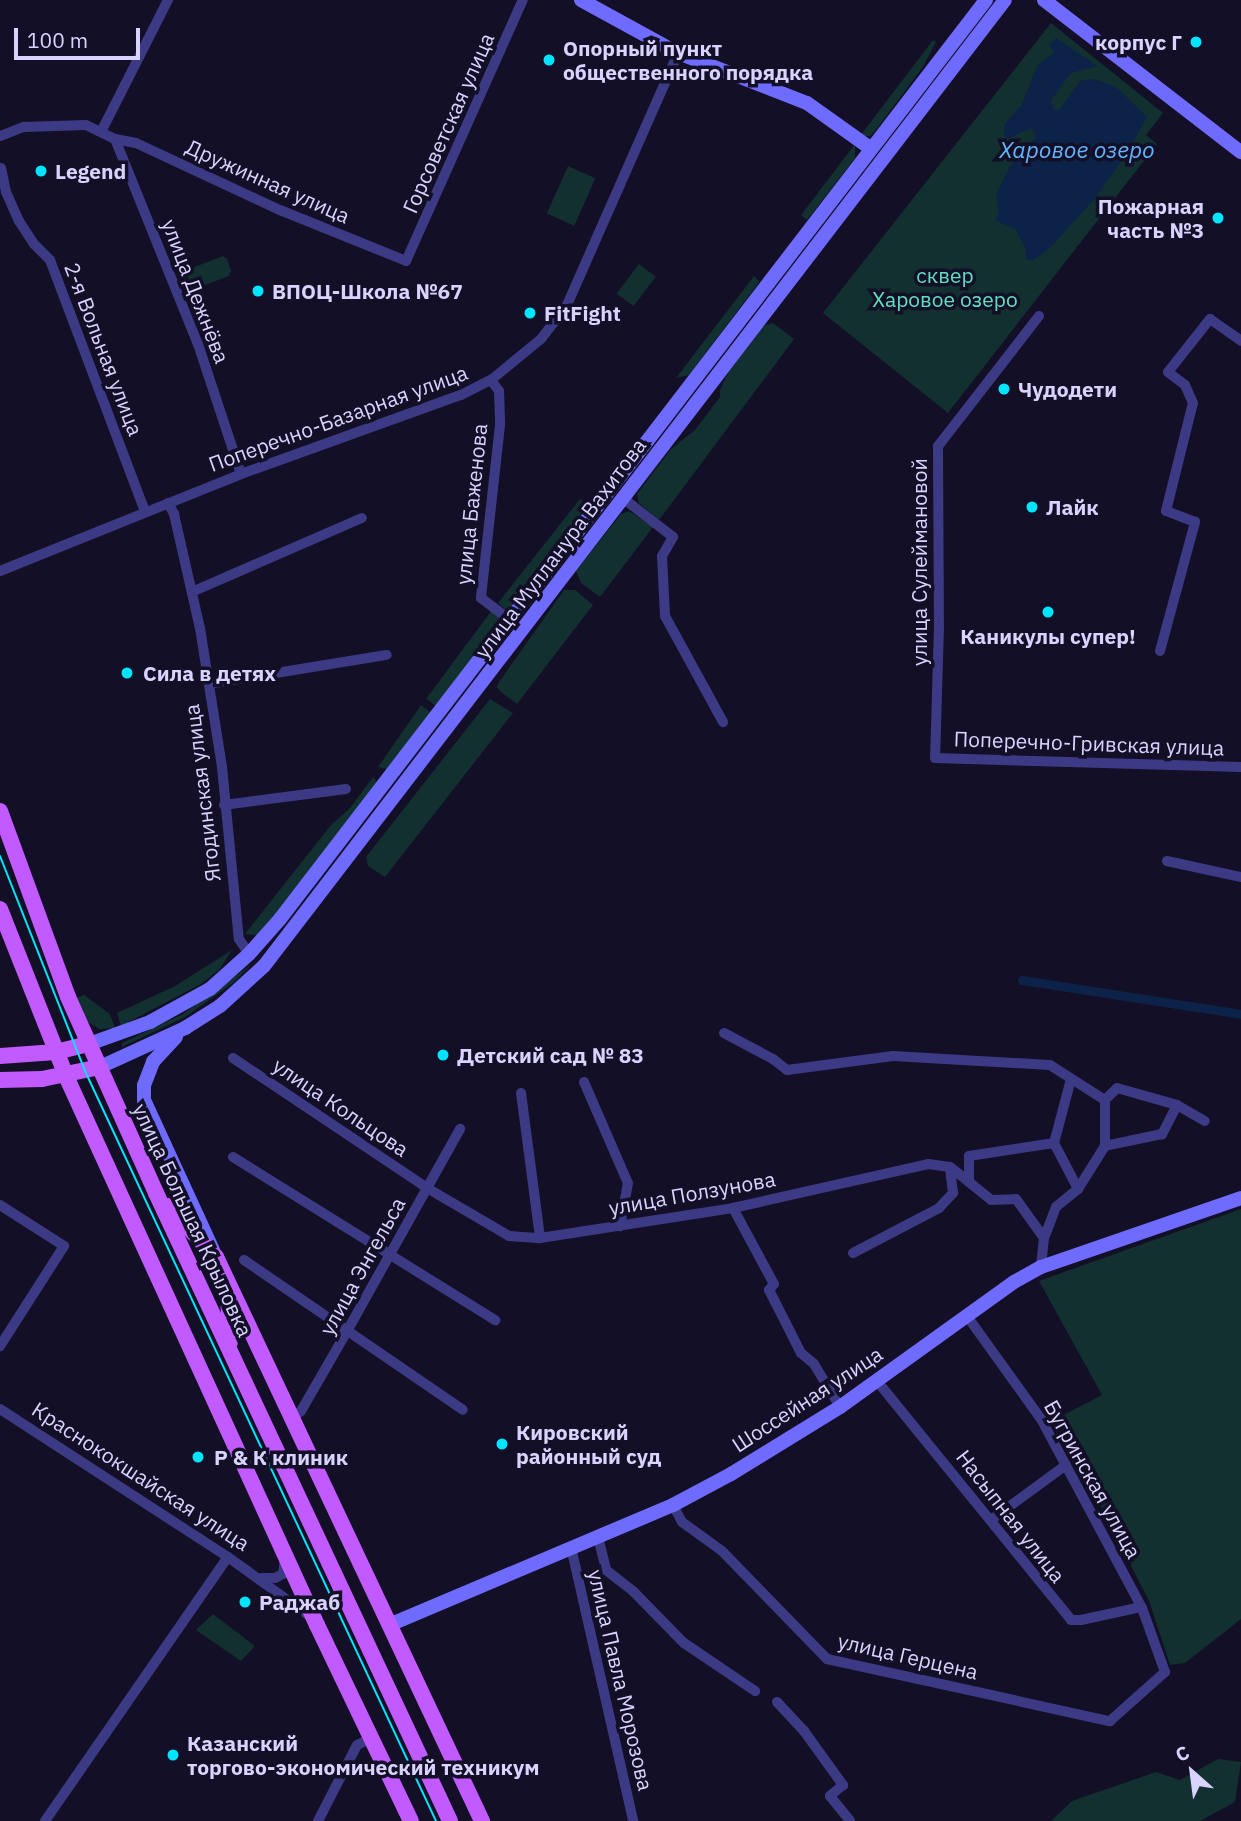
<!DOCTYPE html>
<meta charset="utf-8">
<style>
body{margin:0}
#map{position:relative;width:1241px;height:1821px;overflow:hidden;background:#130f26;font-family:"IBM Plex Sans",sans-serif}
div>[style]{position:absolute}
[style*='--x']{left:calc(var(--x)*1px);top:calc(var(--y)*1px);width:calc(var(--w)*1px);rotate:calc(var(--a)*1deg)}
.green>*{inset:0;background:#12302f;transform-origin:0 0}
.water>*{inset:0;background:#0c2248}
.canal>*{height:9px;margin:-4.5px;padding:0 4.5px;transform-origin:4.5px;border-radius:4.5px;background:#0c2248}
.street>*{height:10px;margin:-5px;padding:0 5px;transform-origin:5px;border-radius:5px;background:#3d3a85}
.secondary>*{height:14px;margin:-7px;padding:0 7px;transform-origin:7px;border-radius:7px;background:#6f6bff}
.primary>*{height:16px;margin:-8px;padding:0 8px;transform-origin:8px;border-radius:8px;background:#c25bff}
.tram>*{height:2px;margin:-1px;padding:0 1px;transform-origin:1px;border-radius:1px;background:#00e5ff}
.dots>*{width:19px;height:19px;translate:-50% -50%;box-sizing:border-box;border:4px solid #130f26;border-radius:50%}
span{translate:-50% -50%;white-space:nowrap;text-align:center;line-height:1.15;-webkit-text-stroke:7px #130f26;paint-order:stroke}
.poi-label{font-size:21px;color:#d9d4ff;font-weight:700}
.right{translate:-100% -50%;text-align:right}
.left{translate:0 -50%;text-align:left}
.street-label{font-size:21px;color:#d9d4ff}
.park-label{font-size:21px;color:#5fe0c0}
.water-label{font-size:23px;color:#62b6ff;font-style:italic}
.north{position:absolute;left:1157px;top:1737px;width:70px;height:70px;-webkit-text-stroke:5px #130f26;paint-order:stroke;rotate:332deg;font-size:19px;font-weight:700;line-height:28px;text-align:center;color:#d9d4ff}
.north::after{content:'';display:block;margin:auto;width:24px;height:32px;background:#d9d4ff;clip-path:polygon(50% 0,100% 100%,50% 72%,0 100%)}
.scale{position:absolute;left:14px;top:28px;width:126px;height:32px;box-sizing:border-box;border:4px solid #d9d4ff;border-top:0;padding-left:9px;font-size:21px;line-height:24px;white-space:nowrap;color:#d9d4ff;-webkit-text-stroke:5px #130f26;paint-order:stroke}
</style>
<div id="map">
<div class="green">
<i style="clip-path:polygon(1051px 23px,1163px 113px,1146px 135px,1157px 144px,948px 413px,823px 313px)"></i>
<i style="clip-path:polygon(933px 40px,936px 42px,923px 67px,875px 131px,870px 136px,860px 136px)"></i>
<i style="clip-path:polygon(855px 144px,855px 158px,807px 220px,801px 215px)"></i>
<i style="left:568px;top:166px;width:30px;height:52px;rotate:24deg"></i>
<i style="clip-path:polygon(223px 256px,227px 259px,231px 270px,229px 276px,192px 290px,187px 288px,184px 271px)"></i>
<i style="left:639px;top:264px;width:21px;height:37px;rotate:37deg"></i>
<i style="clip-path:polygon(754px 276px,759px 281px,757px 285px,689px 375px,676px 378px)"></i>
<i style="clip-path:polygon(773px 323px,794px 339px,659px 520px,639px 503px,637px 494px,671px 449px,695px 430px,720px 397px,720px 390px,728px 373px,765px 325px)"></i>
<i style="clip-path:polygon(580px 499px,586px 504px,575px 525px,512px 607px,505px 609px,498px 603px)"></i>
<i style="clip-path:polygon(629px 511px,653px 527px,600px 597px,581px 583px,576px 571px,621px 514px)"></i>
<i style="clip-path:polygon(564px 590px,575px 590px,593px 605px,517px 704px,501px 692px,497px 687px,499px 682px)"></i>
<i style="clip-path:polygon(492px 610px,500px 619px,498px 624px,436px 706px,426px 699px)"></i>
<i style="clip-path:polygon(490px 699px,513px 713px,385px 877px,368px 866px,366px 857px)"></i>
<i style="clip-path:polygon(421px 705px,431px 713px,387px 769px,378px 767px)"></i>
<i style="clip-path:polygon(373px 777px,377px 782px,292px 894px,257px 935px,245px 934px,331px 825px,350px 808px)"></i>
<i style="clip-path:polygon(232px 950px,219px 970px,201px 984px,121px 1026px,117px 1013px,175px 986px)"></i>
<i style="clip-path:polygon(252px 964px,233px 983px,185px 1017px,122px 1047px,122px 1043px,183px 1014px)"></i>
<i style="clip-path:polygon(84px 995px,110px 1014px,115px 1028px,99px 1029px,88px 1022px,76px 998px)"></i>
<i style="clip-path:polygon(1241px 1209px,1241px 1619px,1185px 1663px,1170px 1665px,1149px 1601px,1056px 1419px,1102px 1395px,1039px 1281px)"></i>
<i style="clip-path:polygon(213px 1614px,255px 1646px,241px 1661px,196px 1630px)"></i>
<i style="clip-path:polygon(1218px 1759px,1241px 1762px,1235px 1802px,1200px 1821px,1051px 1821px,1072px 1801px,1156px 1772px,1180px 1780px)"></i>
</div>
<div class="water">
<i style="clip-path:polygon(1056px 38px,1097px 66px,1071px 73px,1051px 100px,1054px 110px,1059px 110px,1080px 81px,1094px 79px,1116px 87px,1147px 117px,1125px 156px,1096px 197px,1050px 248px,1032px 261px,1026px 259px,1026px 250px,1016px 230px,995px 220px,999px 214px,996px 194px,1011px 165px,1036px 137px,1032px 128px,1005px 140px,1004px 125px,1022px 104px,1037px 66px,1054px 52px,1049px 45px)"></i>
</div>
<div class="canal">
<i style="--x:1022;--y:980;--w:222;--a:8.8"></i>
</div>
<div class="street">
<i style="--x:102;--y:130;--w:146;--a:-63.1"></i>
<i style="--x:0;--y:136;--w:26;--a:-21"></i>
<i style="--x:24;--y:127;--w:62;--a:-1.8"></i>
<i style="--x:86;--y:125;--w:32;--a:26"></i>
<i style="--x:115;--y:139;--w:221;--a:68"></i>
<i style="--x:198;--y:344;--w:137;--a:71.7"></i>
<i style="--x:115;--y:139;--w:21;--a:11"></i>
<i style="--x:136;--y:143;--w:159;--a:25"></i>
<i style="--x:280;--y:210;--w:136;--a:22"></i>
<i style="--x:406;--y:261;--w:286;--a:-65.9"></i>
<i style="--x:1;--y:168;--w:25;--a:78"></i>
<i style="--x:6;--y:192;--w:32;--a:66"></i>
<i style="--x:19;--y:221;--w:27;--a:57"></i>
<i style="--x:34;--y:244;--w:23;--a:45"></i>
<i style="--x:50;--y:260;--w:268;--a:69.3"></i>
<i style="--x:1039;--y:316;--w:165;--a:127.8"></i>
<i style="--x:938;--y:446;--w:180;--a:89.7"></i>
<i style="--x:939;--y:626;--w:132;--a:91.7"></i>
<i style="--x:935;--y:758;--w:306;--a:1.7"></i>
<i style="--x:491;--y:380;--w:14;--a:54"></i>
<i style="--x:499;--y:391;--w:34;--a:88"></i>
<i style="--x:500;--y:425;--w:174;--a:96.3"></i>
<i style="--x:481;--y:598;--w:36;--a:37"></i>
<i style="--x:624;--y:499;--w:62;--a:37.8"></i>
<i style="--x:673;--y:537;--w:22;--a:120"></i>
<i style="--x:662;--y:556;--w:60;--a:87.1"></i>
<i style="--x:665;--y:616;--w:121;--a:61.3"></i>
<i style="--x:168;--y:503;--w:13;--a:61"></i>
<i style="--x:174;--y:514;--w:117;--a:77.2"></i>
<i style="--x:200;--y:628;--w:141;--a:81"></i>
<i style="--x:222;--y:767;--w:173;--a:84.4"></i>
<i style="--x:239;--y:939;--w:18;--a:56"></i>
<i style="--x:0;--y:571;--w:260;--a:-21.9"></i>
<i style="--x:241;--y:474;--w:234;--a:-19.8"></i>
<i style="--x:461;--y:395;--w:34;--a:-27"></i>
<i style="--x:491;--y:380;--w:65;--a:-39.4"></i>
<i style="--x:541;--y:339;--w:43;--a:-52.6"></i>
<i style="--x:567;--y:305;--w:275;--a:-66.2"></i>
<i style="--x:194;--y:591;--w:183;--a:-23.5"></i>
<i style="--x:1160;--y:651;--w:134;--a:-74.8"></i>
<i style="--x:1195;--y:522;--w:31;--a:-159"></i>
<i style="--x:1166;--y:511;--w:111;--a:-76"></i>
<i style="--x:1193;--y:403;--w:20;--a:-114"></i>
<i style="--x:1185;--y:385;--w:21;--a:-143"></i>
<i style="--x:1168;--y:372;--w:68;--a:-51.6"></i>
<i style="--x:1210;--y:319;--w:38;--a:35"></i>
<i style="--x:209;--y:684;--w:180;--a:-9.3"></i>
<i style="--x:224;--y:805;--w:123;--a:-7.5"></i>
<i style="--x:1167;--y:861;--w:76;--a:12.2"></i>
<i style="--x:724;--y:1033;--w:55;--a:28"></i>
<i style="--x:773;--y:1059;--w:18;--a:38"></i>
<i style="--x:787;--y:1070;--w:107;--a:-7.5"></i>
<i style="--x:893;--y:1056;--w:157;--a:3.3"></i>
<i style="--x:1050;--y:1065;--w:65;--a:32.5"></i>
<i style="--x:1105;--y:1100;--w:17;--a:-45"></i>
<i style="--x:1117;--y:1088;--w:62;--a:15.8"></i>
<i style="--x:1177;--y:1105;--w:33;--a:117"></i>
<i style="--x:1162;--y:1134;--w:58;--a:168.1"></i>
<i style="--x:1105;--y:1146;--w:51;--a:122.1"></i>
<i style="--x:233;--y:1058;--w:234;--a:33.8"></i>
<i style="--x:427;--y:1188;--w:95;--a:30.3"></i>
<i style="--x:509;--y:1236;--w:31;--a:4"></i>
<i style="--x:540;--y:1238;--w:195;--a:-8.8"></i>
<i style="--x:733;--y:1208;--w:200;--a:-12.7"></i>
<i style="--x:928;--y:1164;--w:22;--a:8"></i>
<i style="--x:950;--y:1167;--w:24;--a:38"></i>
<i style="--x:969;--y:1182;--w:26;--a:-90"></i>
<i style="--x:969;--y:1156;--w:86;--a:-8.7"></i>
<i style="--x:1054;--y:1143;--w:52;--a:62.4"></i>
<i style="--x:1078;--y:1189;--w:28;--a:141"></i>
<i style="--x:1056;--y:1207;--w:33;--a:111"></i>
<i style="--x:1044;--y:1238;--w:29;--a:96"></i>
<i style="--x:584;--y:1082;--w:110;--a:66.5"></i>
<i style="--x:628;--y:1183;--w:44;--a:100.5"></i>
<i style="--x:521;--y:1093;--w:146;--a:82.5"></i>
<i style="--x:1105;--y:1100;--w:46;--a:90"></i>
<i style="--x:1177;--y:1105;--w:32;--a:30"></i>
<i style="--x:1054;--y:1143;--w:66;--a:-75.1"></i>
<i style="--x:233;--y:1157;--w:309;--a:31.9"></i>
<i style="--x:969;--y:1182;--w:28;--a:39"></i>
<i style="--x:991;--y:1200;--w:25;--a:-2"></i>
<i style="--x:1016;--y:1199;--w:48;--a:54.3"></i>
<i style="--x:0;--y:1205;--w:76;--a:32.6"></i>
<i style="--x:64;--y:1246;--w:119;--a:122.6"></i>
<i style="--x:733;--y:1208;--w:86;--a:61.7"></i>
<i style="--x:774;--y:1284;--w:8;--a:130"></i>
<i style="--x:769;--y:1290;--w:71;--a:63.1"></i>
<i style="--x:801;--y:1353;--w:17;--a:40"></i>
<i style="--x:814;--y:1364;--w:50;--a:58.8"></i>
<i style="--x:853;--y:1253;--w:97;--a:-27.6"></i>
<i style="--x:939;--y:1208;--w:21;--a:-47"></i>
<i style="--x:953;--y:1193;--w:26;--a:-97"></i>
<i style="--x:244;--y:1260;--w:265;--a:34.4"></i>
<i style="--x:877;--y:1381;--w:308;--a:50.9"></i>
<i style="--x:1071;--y:1620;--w:10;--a:0"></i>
<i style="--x:1081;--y:1620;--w:61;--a:-12.2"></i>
<i style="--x:0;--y:1409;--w:272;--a:33"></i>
<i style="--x:228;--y:1557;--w:99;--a:35.9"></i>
<i style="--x:292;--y:1419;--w:12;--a:-42"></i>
<i style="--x:301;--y:1411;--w:90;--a:-60"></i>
<i style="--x:346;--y:1333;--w:234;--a:-60.8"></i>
<i style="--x:673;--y:1505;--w:19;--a:62"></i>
<i style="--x:682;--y:1522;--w:49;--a:35.9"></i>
<i style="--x:722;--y:1551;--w:151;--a:45.8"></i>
<i style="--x:827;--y:1659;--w:290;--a:12.4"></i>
<i style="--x:1110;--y:1721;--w:74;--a:-41.7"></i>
<i style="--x:1165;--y:1672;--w:68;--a:-109.8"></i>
<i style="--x:1142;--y:1608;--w:214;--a:-118.1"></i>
<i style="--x:1041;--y:1419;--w:127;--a:-125.7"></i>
<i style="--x:991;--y:1520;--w:93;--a:-36.3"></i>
<i style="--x:598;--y:1537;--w:34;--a:76"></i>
<i style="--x:606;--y:1570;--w:34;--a:38"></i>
<i style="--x:633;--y:1591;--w:73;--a:45.6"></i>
<i style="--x:684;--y:1643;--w:86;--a:34.1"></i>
<i style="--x:571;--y:1547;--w:281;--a:77.2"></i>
<i style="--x:261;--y:1578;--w:14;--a:0"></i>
<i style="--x:275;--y:1578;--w:9;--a:-27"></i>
<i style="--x:283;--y:1574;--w:14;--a:-82"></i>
<i style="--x:777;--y:1702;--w:40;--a:47"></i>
<i style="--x:804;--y:1731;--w:67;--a:54.2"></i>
<i style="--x:843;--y:1785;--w:17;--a:140"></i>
<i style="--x:830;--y:1796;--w:32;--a:51"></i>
<i style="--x:45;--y:1821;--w:321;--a:-55.3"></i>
<i style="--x:318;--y:1821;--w:85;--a:-62.8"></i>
<i style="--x:357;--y:1745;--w:17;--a:-25"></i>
</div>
<div class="secondary">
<i style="--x:581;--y:0;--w:111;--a:28.7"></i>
<i style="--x:678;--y:53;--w:138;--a:21.2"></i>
<i style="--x:807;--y:103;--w:77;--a:35.5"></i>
<i style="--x:1044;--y:0;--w:249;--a:37.7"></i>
<i style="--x:176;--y:1037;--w:34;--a:133"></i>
<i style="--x:153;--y:1062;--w:25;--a:111"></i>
<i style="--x:144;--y:1085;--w:15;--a:90"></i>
<i style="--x:144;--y:1100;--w:165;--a:65.3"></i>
<i style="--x:89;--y:1044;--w:65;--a:-19.8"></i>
<i style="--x:150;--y:1022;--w:68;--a:-28.8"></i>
<i style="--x:210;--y:989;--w:52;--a:-41.9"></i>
<i style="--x:249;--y:954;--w:47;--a:-48.5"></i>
<i style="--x:280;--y:919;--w:1159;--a:-52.47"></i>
<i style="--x:100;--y:1067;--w:94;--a:-24.6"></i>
<i style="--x:185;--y:1028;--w:41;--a:-32.2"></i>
<i style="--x:220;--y:1006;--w:59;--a:-42.3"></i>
<i style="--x:264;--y:966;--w:1217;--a:-52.51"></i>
<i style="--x:389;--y:1625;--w:308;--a:-22.9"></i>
<i style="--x:673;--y:1505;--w:66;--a:-28.1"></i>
<i style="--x:731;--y:1474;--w:128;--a:-31.6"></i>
<i style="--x:840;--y:1407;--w:214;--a:-35.7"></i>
<i style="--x:1014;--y:1282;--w:31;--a:-29"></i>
<i style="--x:1041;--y:1267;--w:212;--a:-19"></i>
</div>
<div class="primary">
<i style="--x:0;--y:811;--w:198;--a:69.9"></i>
<i style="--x:68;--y:997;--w:215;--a:65.8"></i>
<i style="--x:156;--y:1193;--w:693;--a:64.91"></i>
<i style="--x:0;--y:909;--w:180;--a:68.4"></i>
<i style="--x:66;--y:1076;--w:604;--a:65.43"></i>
<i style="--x:317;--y:1625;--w:217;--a:64.4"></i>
<i style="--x:0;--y:1056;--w:56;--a:-4.1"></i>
<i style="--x:56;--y:1052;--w:34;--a:-14"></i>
<i style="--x:0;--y:1080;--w:42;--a:-1.4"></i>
<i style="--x:42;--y:1079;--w:59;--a:-11.7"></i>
<i style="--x:168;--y:1206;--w:70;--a:46.7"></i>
<i style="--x:216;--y:1257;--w:624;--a:64.75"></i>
<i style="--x:228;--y:1291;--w:51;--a:87.8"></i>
</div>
<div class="tram">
<i style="--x:0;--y:856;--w:231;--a:68.4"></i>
<i style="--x:85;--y:1071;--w:828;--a:64.92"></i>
</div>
<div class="dots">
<i style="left:1196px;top:42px;background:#00e5ff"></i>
<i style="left:549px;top:60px;background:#00e5ff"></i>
<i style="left:41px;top:171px;background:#00e5ff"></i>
<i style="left:1218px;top:218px;background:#00e5ff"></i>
<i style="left:258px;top:291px;background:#00e5ff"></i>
<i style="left:530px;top:313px;background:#00e5ff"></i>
<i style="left:1004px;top:389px;background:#00e5ff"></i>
<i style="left:1032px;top:507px;background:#00e5ff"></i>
<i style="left:1048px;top:612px;background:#00e5ff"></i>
<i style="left:127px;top:673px;background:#00e5ff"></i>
<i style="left:443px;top:1055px;background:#00e5ff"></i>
<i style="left:502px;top:1444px;background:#00e5ff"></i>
<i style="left:198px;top:1457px;background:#00e5ff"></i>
<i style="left:245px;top:1602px;background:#00e5ff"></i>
<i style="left:173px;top:1755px;background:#00e5ff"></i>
</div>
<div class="poi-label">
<span class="right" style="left:1182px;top:42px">корпус Г</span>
<span class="left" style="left:563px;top:60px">Опорный пункт<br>общественного порядка</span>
<span class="left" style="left:55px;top:171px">Legend</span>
<span class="right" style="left:1204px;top:218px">Пожарная<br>часть №3</span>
<span class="left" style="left:272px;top:291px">ВПОЦ-Школа №67</span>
<span class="left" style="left:544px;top:313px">FitFight</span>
<span class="left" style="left:1018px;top:389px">Чудодети</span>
<span class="left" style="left:1046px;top:507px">Лайк</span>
<span style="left:1048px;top:636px">Каникулы супер!</span>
<span class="left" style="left:143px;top:673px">Сила в детях</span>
<span class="left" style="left:457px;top:1055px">Детский сад № 83</span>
<span class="left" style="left:516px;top:1444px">Кировский<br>районный суд</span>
<span class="left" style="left:214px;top:1457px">Р &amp; К клиник</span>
<span class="left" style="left:259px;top:1602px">Раджаб</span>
<span class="left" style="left:187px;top:1755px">Казанский<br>торгово-экономический техникум</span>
</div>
<div class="street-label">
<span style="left:448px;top:123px;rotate:-66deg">Горсоветская улица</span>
<span style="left:268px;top:181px;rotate:24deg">Дружинная улица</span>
<span style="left:196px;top:291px;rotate:69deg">улица Дежнёва</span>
<span style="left:104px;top:349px;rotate:69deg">2-я Вольная улица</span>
<span style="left:338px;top:418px;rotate:-20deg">Поперечно-Базарная улица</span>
<span style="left:471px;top:504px;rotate:-84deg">улица Баженова</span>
<span style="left:560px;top:548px;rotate:-53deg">улица Мулланура Вахитова</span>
<span style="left:919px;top:562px;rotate:-90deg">улица Сулеймановой</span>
<span style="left:1089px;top:743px;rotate:2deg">Поперечно-Гривская улица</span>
<span style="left:202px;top:793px;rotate:-97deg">Ягодинская улица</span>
<span style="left:341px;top:1107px;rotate:34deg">улица Кольцова</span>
<span style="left:692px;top:1193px;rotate:-10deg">улица Ползунова</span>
<span style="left:193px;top:1220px;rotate:65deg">улица Большая Крыловка</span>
<span style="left:362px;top:1266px;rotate:-61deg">улица Энгельса</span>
<span style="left:807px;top:1399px;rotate:-33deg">Шоссейная улица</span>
<span style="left:141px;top:1476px;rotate:33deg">Краснококшайская улица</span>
<span style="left:1093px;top:1479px;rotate:61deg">Бугринская улица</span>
<span style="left:1011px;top:1516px;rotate:52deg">Насыпная улица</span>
<span style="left:908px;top:1656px;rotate:13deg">улица Герцена</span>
<span style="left:621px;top:1680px;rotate:77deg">улица Павла Морозова</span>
</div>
<div class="park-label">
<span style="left:945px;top:287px">сквер<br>Харовое озеро</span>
</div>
<div class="water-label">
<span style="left:1077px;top:149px">Харовое озеро</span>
</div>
<div class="north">С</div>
<div class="scale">100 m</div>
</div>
